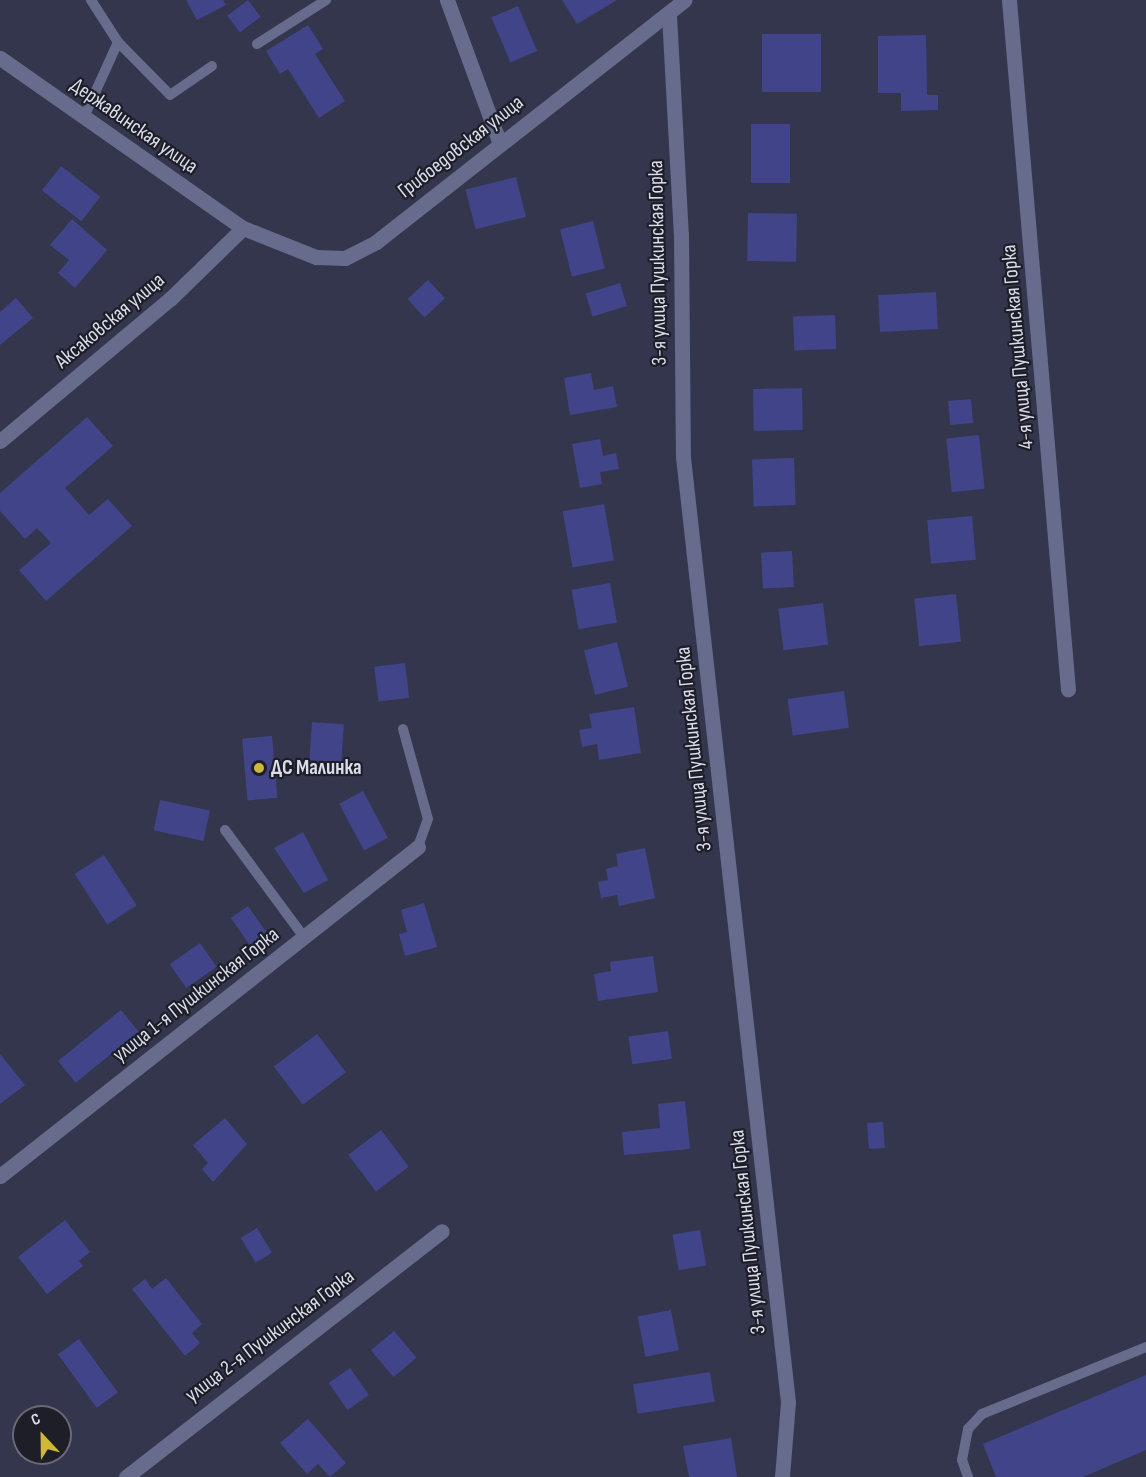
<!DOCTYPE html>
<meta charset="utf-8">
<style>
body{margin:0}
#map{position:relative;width:1146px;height:1477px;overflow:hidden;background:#33364c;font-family:"Sofia Sans Condensed",sans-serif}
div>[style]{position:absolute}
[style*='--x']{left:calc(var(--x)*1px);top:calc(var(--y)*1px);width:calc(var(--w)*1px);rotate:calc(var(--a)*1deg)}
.building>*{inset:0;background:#42448a;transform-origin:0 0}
.lane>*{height:10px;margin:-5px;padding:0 5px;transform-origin:5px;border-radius:5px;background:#676b8c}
.street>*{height:15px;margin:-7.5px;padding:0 7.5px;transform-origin:7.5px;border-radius:7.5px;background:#676b8c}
.dots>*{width:16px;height:16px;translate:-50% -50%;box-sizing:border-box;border:3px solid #1d1e28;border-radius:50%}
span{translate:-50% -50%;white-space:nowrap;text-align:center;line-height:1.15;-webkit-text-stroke:4.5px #1d1e28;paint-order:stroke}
.street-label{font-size:21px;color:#daddeb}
.poi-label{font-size:21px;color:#daddeb;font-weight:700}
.left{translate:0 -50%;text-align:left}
.north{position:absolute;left:12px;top:1405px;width:60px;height:60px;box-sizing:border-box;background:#1d1e28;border:2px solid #696a76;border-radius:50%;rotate:338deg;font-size:16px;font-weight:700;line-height:24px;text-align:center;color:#daddeb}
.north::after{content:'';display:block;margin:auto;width:21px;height:27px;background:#ceb837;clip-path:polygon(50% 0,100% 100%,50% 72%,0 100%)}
</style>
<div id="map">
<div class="building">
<i style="clip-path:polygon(186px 0,223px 0,226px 5px,197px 20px)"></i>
<i style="left:248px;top:0;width:21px;height:26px;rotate:53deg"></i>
<i style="clip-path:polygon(562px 0,617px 0,577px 24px)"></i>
<i style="left:518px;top:6px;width:49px;height:29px;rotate:67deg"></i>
<i style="clip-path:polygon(308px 25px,323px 49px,315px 54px,345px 101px,319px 118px,288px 69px,280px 74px,266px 51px)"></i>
<i style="left:762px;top:34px;width:59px;height:58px"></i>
<i style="clip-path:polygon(926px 35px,927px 95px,938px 95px,938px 110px,901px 111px,901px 93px,878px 93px,878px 36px)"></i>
<i style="left:751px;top:124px;width:39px;height:59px"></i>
<i style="left:61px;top:166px;width:50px;height:31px;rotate:38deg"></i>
<i style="left:516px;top:177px;width:41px;height:52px;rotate:76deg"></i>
<i style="left:748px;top:213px;width:49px;height:48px;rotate:1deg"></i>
<i style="clip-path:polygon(72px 219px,107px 250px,75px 288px,58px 273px,69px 260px,50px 245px)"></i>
<i style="left:593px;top:221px;width:49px;height:34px;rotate:76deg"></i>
<i style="left:428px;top:280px;width:25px;height:28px;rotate:47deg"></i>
<i style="left:620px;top:283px;width:24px;height:36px;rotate:73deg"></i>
<i style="left:936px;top:292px;width:37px;height:58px;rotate:87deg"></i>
<i style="clip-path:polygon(16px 298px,33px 318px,0 345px,0 312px)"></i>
<i style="left:835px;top:315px;width:34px;height:42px;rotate:88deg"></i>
<i style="clip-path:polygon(591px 373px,594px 390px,613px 386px,617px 407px,570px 415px,564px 378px)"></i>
<i style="left:802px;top:388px;width:42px;height:49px;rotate:89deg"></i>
<i style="left:971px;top:399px;width:24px;height:23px;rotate:85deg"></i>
<i style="clip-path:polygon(87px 417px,113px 446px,65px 488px,89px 515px,108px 499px,132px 526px,46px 601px,19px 570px,51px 543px,37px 528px,25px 539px,0 511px,0 493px)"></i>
<i style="left:979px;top:435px;width:54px;height:33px;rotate:84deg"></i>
<i style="clip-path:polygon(600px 439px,603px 456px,616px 453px,619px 469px,600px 472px,602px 484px,580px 488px,572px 444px)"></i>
<i style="left:794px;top:458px;width:47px;height:42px;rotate:88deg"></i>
<i style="left:604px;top:504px;width:57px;height:42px;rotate:80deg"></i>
<i style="left:972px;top:516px;width:44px;height:45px;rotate:85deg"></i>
<i style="left:792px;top:551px;width:36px;height:31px;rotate:87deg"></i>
<i style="left:610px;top:583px;width:40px;height:39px;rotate:80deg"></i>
<i style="left:956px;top:594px;width:48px;height:42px;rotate:84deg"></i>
<i style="left:823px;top:603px;width:42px;height:45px;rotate:83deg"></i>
<i style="left:617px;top:642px;width:46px;height:34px;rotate:76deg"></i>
<i style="left:405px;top:663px;width:35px;height:31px;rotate:83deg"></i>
<i style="left:844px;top:691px;width:37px;height:57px;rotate:82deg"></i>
<i style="clip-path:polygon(634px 707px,641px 753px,599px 760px,597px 744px,582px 747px,579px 730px,592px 728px,589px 714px)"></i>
<i style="left:312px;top:722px;width:32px;height:38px;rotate:4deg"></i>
<i style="left:272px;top:736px;width:62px;height:30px;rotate:85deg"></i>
<i style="left:363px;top:791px;width:53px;height:27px;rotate:62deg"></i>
<i style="left:160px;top:800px;width:51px;height:31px;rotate:12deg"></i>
<i style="clip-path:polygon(303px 832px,328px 880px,304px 893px,274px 848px)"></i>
<i style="clip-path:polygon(645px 848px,655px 898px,619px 906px,617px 895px,601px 898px,598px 882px,608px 880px,606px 869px,618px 866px,616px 854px)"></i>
<i style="left:104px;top:855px;width:60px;height:35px;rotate:57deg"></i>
<i style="clip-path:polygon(424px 903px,437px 947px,405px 956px,399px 934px,407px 932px,401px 910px)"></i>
<i style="left:248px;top:906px;width:35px;height:21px;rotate:55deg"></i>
<i style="left:200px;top:943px;width:29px;height:37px;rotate:55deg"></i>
<i style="clip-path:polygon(653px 956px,658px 992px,598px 1001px,594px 974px,611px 971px,610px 962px)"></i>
<i style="left:121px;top:1010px;width:28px;height:81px;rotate:51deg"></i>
<i style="left:668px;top:1031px;width:28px;height:40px;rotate:82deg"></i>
<i style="left:317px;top:1034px;width:48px;height:54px;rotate:53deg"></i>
<i style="clip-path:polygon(0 1054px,25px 1085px,0 1104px)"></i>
<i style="clip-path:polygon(685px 1101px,690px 1149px,624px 1155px,622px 1132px,660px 1128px,658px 1104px)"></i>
<i style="clip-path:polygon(225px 1118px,247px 1144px,213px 1182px,202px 1169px,208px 1163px,193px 1145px)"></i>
<i style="left:883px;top:1122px;width:26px;height:16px;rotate:86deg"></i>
<i style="left:381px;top:1130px;width:46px;height:41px;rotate:53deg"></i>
<i style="clip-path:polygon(65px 1220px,90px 1252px,79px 1261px,83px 1266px,47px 1294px,18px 1257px)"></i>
<i style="left:257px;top:1228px;width:29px;height:19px;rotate:59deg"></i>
<i style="left:700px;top:1230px;width:36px;height:28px;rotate:80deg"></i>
<i style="clip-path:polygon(166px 1278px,202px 1324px,192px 1333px,200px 1343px,185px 1356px,132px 1289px,145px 1279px,152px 1289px)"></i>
<i style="left:671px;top:1310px;width:41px;height:34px;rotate:79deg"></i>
<i style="left:394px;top:1331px;width:35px;height:30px;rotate:50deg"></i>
<i style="left:79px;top:1339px;width:66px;height:26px;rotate:54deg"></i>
<i style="left:350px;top:1368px;width:33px;height:26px;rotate:55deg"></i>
<i style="left:710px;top:1372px;width:30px;height:78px;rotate:81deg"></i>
<i style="clip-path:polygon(1146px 1375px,1146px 1450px,1083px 1477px,996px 1477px,983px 1444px)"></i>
<i style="clip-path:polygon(308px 1419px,346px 1463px,330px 1477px,318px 1464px,307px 1474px,280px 1443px)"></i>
<i style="clip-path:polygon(24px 1425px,24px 1445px,15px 1432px)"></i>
<i style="clip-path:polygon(731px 1438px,737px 1477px,689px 1477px,683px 1446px)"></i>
</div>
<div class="lane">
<i style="--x:91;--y:0;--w:50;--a:57.3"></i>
<i style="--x:257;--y:44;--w:82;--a:-32.5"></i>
<i style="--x:84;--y:117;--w:82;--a:-65.6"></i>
<i style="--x:118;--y:42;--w:74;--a:45.5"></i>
<i style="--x:170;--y:95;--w:51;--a:-34.6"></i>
<i style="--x:403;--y:729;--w:93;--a:74.5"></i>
<i style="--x:428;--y:819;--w:30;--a:110"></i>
<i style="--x:225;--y:830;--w:133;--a:53.6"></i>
<i style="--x:968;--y:1477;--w:18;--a:-109"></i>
<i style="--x:962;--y:1460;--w:32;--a:-79"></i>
<i style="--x:968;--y:1429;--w:21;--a:-47"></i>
<i style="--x:982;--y:1414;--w:177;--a:-22.2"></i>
</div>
<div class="street">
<i style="--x:447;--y:0;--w:150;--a:69.8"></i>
<i style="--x:1009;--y:0;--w:692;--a:85.11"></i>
<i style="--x:669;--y:15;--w:219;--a:86.9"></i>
<i style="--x:681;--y:234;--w:223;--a:89.5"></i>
<i style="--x:683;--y:457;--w:951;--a:83.66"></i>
<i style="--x:788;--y:1402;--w:75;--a:94.6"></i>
<i style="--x:0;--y:58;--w:297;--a:35"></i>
<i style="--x:243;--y:228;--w:79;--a:21.7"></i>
<i style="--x:316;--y:257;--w:29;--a:2"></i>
<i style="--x:345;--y:258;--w:35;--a:-27"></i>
<i style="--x:376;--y:242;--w:392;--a:-38.1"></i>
<i style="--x:0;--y:441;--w:222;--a:-39.9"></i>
<i style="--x:170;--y:299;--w:102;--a:-44.2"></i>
<i style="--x:0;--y:1176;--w:532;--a:-38.21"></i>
<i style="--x:126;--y:1477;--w:400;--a:-37.9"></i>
</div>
<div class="dots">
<i style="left:259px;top:768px;background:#ceb837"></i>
</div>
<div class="street-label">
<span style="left:134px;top:126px;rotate:35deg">Державинская улица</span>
<span style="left:461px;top:147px;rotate:-38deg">Грибоедовская улица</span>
<span style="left:658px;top:263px;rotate:-91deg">3-я улица Пушкинская Горка</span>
<span style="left:110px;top:321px;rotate:-40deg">Аксаковская улица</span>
<span style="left:1018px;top:347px;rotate:-95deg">4-я улица Пушкинская Горка</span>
<span style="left:694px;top:749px;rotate:-96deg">3-я улица Пушкинская Горка</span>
<span style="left:196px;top:995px;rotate:-38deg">улица 1-я Пушкинская Горка</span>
<span style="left:748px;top:1232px;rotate:-96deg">3-я улица Пушкинская Горка</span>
<span style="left:270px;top:1336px;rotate:-37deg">улица 2-я Пушкинская Горка</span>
</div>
<div class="poi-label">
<span class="left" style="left:271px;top:768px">ДС Малинка</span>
</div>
<div class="north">С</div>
</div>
